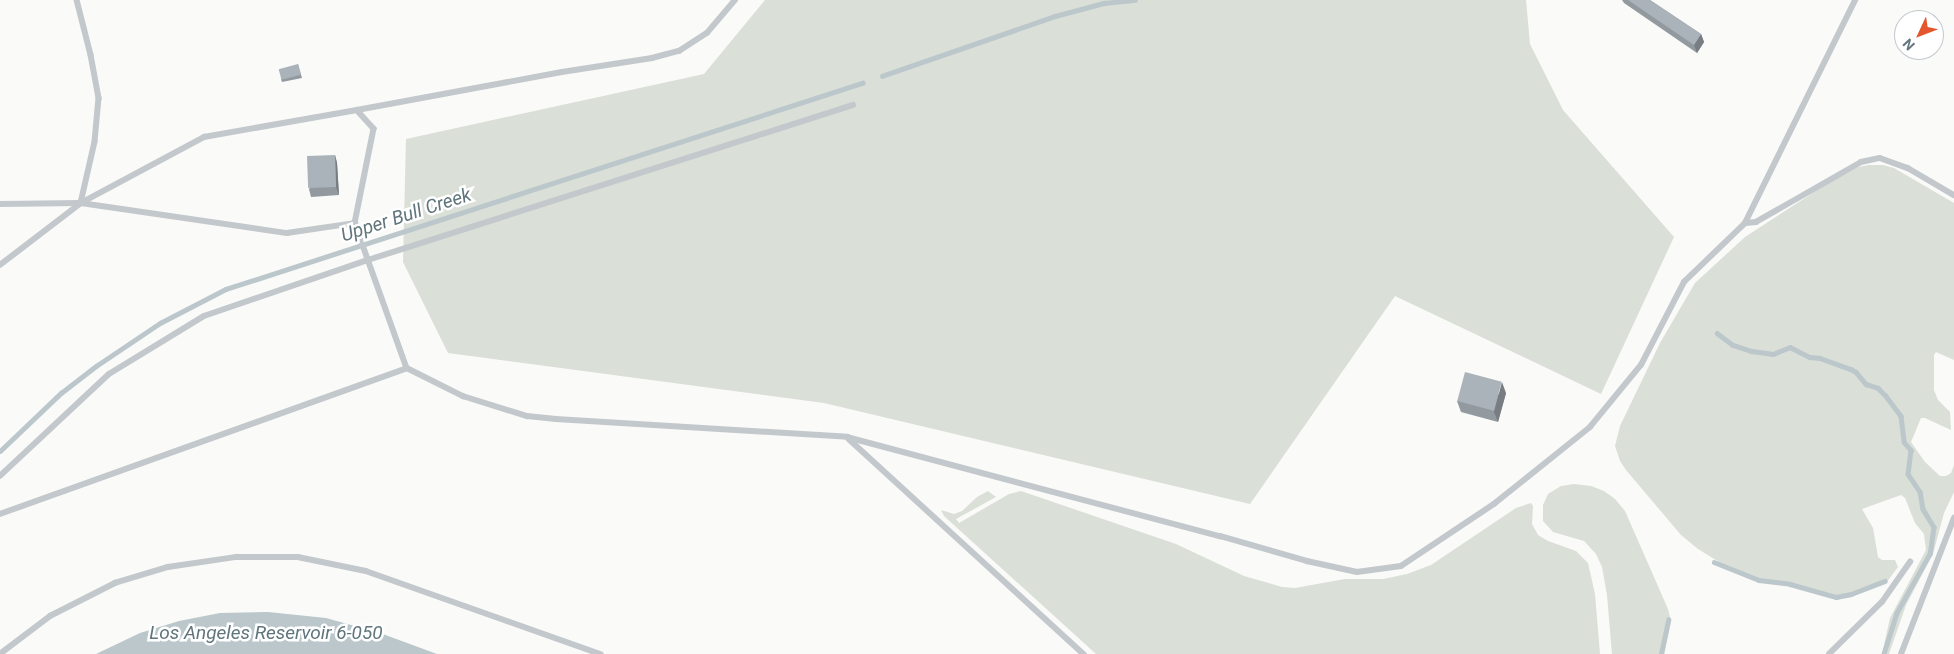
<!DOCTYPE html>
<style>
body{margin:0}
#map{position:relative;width:1954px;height:654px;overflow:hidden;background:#fafaf8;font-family:Roboto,sans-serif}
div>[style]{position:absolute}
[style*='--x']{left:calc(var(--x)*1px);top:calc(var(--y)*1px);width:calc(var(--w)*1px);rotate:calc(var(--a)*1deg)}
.green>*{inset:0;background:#dadfd7}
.water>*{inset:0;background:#bbc7cb}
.stream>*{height:4.5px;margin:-2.25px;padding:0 2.25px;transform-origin:2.25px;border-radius:2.25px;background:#bbc7cb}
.service>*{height:5.5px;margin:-2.75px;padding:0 2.75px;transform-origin:2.75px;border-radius:2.75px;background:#c3c8cc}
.wall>*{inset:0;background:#929a9f}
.shaded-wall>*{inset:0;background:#777d82}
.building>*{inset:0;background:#aab3b9;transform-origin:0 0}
span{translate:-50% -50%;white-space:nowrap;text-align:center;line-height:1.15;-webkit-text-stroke:5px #fff;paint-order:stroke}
.water-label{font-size:19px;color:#60757c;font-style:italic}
.north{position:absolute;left:1894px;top:10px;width:50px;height:50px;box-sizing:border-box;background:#fff;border:1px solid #c1c8cd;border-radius:50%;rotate:227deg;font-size:14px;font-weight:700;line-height:20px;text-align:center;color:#657683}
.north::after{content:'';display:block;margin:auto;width:18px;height:22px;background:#e4572e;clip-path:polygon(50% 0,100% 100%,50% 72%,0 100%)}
</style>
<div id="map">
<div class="green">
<i style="clip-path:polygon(765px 0,1526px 0,1530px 44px,1563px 110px,1674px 237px,1601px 394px,1395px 296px,1250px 504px,824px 403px,448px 353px,403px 262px,406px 139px,704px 74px)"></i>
<i style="clip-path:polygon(1869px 165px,1883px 165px,1894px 168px,1954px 203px,1954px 360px,1936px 352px,1934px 355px,1934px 390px,1938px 400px,1950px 412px,1951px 430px,1925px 418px,1921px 418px,1911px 442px,1925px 462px,1940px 476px,1946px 476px,1951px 473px,1954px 465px,1954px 492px,1944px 513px,1933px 554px,1906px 605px,1889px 654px,1882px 654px,1890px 618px,1926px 550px,1924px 534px,1915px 523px,1905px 498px,1901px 495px,1862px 509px,1873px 528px,1878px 557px,1882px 560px,1895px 560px,1898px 567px,1886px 583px,1851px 597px,1832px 598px,1788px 585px,1759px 582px,1729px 568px,1698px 549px,1681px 535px,1626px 470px,1620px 461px,1615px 446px,1620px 426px,1660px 343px,1695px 283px,1745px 237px,1825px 185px,1858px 167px)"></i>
<i style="clip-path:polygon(1574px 484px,1591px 486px,1604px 491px,1615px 499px,1625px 511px,1668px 609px,1671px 621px,1664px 654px,1612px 654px,1607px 595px,1602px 567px,1596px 554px,1584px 541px,1553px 532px,1543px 521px,1543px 505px,1548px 494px,1561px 486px)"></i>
<i style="clip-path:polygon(988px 491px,996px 497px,956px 519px,959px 523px,1009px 494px,1021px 491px,1176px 544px,1244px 576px,1282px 587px,1295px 588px,1345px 579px,1383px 579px,1407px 574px,1431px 565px,1516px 508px,1531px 503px,1533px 506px,1532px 524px,1538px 535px,1548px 541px,1576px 551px,1588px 563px,1595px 594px,1600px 654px,1096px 654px,944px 516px,941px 510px,954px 514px,962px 511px,977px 497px)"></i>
</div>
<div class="water">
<i style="clip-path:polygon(268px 612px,326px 618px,380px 633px,437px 654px,96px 654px,140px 633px,179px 621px,220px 613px)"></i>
</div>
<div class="stream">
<i style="--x:882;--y:76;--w:183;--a:-19.1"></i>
<i style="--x:1055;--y:16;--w:51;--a:-14.9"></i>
<i style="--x:1104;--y:3;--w:31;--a:-6"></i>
<i style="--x:1717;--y:333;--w:20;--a:37"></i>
<i style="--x:1733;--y:345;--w:20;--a:18"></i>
<i style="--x:1752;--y:351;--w:21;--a:8"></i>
<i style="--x:1773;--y:354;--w:18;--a:-22"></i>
<i style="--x:1790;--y:347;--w:22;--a:27"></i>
<i style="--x:1810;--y:357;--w:10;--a:6"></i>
<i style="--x:1820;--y:358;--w:33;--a:20"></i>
<i style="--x:1851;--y:369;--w:6;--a:31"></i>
<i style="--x:1856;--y:372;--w:16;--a:50"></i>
<i style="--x:1866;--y:384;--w:13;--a:18"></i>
<i style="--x:1878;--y:388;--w:11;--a:45"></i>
<i style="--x:1886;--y:396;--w:25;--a:53"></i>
<i style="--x:1901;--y:416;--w:26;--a:83"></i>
<i style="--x:1904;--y:442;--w:11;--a:49"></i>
<i style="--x:1911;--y:450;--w:24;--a:97"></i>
<i style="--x:1908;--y:474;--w:22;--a:56"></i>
<i style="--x:1920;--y:492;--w:17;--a:80"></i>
<i style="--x:1923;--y:509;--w:21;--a:59"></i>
<i style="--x:1934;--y:527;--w:27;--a:98"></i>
<i style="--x:1930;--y:554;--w:68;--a:119.2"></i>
<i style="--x:1897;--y:613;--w:43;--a:107.6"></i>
<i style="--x:0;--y:451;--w:84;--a:-43.6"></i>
<i style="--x:61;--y:393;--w:44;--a:-37.6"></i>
<i style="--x:96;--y:366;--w:77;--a:-33.9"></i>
<i style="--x:160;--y:323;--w:74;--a:-27.3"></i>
<i style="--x:226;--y:289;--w:669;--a:-17.95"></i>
<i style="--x:1714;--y:562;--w:48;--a:21.8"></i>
<i style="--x:1759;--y:580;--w:31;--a:7"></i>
<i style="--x:1790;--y:584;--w:48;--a:15.8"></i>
<i style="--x:1836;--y:597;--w:15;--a:-11"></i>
<i style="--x:1851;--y:594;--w:36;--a:-21"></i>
<i style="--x:1661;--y:654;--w:35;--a:-78"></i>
</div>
<div class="service">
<i style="--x:77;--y:0;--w:57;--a:75.7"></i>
<i style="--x:91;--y:55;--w:44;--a:79.5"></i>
<i style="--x:99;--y:98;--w:44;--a:95.2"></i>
<i style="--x:95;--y:142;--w:63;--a:102.9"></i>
<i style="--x:357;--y:110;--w:208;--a:-10.5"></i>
<i style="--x:562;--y:72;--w:91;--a:-8.8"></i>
<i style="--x:652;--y:58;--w:28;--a:-15"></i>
<i style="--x:679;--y:51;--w:33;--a:-33"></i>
<i style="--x:707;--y:33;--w:43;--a:-49.7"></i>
<i style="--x:0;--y:204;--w:81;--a:-0.7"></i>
<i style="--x:81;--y:203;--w:208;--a:8.3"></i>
<i style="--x:287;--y:233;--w:69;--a:-8.4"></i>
<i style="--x:1745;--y:223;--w:11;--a:-5"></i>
<i style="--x:1756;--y:222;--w:121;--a:-29.7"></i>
<i style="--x:1861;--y:162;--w:19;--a:-12"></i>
<i style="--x:1880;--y:158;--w:30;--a:20"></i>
<i style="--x:1908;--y:168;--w:53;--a:30.4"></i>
<i style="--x:0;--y:265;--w:102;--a:-37.4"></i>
<i style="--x:81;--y:203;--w:140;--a:-28.2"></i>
<i style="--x:204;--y:137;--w:155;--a:-10"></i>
<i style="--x:357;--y:110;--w:25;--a:48"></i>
<i style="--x:374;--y:129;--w:96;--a:101.4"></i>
<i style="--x:355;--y:223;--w:154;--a:70.3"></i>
<i style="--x:407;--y:368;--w:63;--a:26.6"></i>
<i style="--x:463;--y:396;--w:67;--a:17.4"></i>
<i style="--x:527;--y:416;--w:29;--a:6"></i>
<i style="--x:556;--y:419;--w:292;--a:3.5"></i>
<i style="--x:847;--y:437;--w:386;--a:14.9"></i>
<i style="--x:1220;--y:536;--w:91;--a:16"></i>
<i style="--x:1307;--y:561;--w:51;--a:12.4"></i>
<i style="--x:1357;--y:572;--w:44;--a:-7.8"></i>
<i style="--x:1401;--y:566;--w:112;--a:-33.7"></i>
<i style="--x:1494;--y:504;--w:123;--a:-38.7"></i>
<i style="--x:1590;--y:427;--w:80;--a:-50.6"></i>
<i style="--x:1641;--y:365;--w:93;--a:-62.6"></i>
<i style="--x:1684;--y:282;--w:85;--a:-44"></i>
<i style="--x:1745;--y:223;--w:249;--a:-63.7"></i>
<i style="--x:849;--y:439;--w:319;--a:42.5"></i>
<i style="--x:0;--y:476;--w:149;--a:-43.1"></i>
<i style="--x:109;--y:374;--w:111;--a:-31.4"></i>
<i style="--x:204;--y:316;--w:173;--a:-18.9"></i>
<i style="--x:368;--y:260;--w:509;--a:-17.72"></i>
<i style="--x:0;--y:514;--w:432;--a:-19.7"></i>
<i style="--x:0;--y:654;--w:63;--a:-37.2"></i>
<i style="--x:50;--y:616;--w:73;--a:-26.9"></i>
<i style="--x:115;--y:583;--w:55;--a:-16.8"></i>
<i style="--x:168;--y:567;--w:69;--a:-8.4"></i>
<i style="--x:236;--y:557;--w:62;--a:0"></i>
<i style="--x:298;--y:557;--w:69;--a:11.6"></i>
<i style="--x:366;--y:571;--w:249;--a:19.5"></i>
<i style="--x:1829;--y:654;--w:74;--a:-44.5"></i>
<i style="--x:1882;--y:602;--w:49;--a:-55"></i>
<i style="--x:1901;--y:654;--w:146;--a:-68.7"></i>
</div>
<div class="wall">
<i style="clip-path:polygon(1622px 0,1650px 0,1701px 34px,1704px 42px,1697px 53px,1624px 3px)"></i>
<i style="clip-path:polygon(298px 64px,302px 78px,282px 82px,281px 79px)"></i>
<i style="clip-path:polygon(335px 155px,337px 163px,339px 195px,311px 197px,309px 189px)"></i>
<i style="clip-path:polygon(1506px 393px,1498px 422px,1461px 412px,1457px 401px)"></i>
</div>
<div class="shaded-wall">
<i style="clip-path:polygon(1701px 34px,1704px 42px,1697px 53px,1694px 45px)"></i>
<i style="clip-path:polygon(335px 155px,337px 163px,339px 195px,336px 187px)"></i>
<i style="clip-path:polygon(1502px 382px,1506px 393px,1498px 422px,1494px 412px)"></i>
</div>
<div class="building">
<i style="clip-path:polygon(1628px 0,1650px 0,1701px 34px,1694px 45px)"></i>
<i style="left:298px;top:64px;width:11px;height:20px;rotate:75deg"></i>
<i style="left:335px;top:155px;width:32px;height:28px;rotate:88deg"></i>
<i style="left:1465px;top:372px;width:38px;height:30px;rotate:15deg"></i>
</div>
<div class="water-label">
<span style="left:406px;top:215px;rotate:-18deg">Upper Bull Creek</span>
<span style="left:266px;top:633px">Los Angeles Reservoir 6-050</span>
</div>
<div class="north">N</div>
</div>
